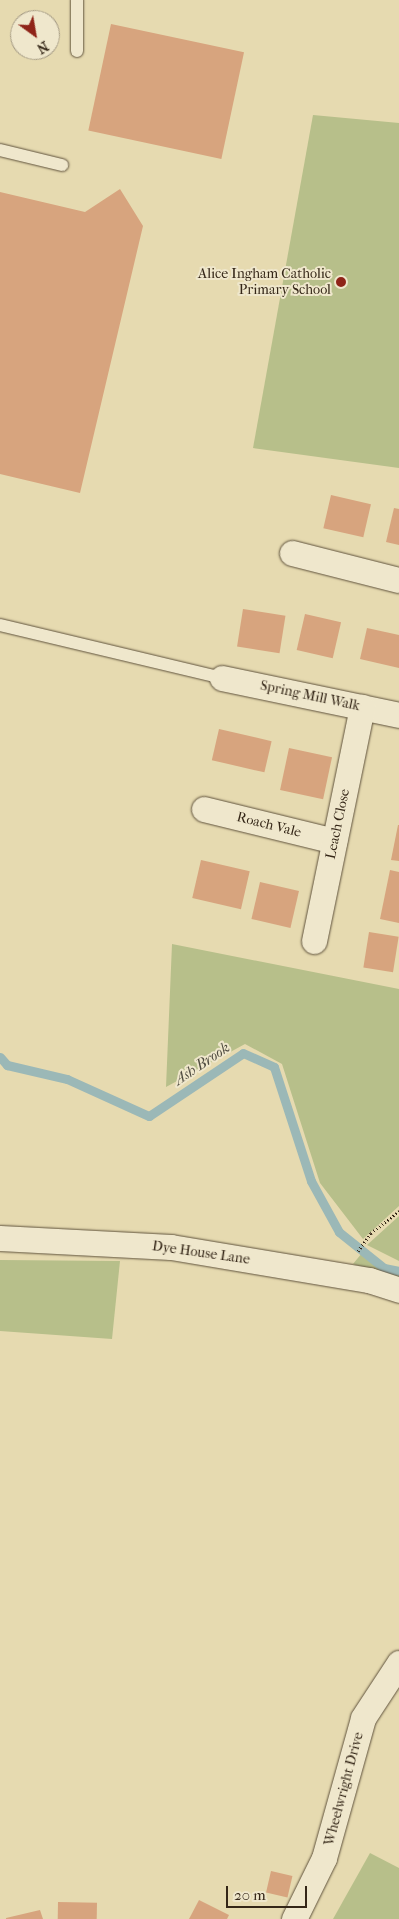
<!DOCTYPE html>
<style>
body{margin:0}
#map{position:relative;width:399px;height:1919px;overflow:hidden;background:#e6dab0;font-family:"IM FELL French Canon",serif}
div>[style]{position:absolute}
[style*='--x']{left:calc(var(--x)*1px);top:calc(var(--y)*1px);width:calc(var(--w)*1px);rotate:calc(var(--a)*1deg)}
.green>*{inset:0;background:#b7bf8a}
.stream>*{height:9px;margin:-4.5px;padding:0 4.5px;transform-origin:4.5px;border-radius:4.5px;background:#9bb8b7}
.building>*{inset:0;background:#d7a47e;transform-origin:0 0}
.path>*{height:3px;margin-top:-1.5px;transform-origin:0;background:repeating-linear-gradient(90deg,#342617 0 1px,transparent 0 3.5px)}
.roads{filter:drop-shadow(0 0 1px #60533d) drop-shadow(0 0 1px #60533d)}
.service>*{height:12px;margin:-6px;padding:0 6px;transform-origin:6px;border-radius:6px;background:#efe7cc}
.minor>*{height:25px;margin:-12.5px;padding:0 12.5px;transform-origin:12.5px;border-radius:12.5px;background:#efe7cc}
.dots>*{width:14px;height:14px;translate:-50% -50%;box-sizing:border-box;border:2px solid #efe7cc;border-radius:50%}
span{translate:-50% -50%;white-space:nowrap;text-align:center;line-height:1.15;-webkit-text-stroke:4px #efe7cc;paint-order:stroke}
.poi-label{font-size:14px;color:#342617}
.right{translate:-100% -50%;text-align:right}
.street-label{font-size:14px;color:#342617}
.water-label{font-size:15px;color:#4e4a3f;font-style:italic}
.north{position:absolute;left:10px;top:10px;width:50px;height:50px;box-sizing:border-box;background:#efe7cc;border:1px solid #a49a84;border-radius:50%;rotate:148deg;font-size:14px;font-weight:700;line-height:20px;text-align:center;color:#342617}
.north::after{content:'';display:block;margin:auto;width:18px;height:22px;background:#8f2418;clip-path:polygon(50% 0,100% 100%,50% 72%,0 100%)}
.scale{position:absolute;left:226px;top:1886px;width:81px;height:22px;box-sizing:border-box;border:2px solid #342617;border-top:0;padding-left:6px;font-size:15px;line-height:18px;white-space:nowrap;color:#342617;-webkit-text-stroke:4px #efe7cc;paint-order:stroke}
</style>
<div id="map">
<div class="green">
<i style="clip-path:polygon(313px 115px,399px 123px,399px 468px,253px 448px)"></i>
<i style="clip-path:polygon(172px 944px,399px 989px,399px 1206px,363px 1239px,320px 1183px,282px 1064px,245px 1044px,166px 1087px)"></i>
<i style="clip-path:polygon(399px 1216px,399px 1261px,367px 1245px)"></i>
<i style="clip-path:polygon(362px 1253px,381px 1270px,399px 1274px,399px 1279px,353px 1264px)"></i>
<i style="clip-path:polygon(0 1260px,120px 1261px,112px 1339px,0 1331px)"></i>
<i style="clip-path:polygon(370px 1853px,399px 1868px,399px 1919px,333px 1919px)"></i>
</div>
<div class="stream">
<i style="--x:0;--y:1057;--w:11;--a:49"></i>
<i style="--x:7;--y:1065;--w:62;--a:13.1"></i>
<i style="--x:67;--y:1079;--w:90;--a:24.3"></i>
<i style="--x:149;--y:1116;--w:113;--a:-33.8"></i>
<i style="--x:243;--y:1053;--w:34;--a:24"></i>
<i style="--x:274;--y:1067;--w:120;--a:72"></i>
<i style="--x:311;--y:1181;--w:58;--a:61.2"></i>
<i style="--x:339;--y:1232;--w:58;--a:38.7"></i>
<i style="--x:384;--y:1268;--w:15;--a:11"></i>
</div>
<div class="building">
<i style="left:111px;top:24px;width:136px;height:109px;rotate:12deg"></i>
<i style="clip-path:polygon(120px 189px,143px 226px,80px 493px,0 474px,0 192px,85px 212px)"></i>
<i style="left:331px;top:495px;width:41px;height:34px;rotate:13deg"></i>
<i style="clip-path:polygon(394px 508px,399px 509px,399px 545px,386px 542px)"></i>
<i style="left:243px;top:609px;width:43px;height:38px;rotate:9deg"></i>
<i style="left:305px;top:614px;width:37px;height:37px;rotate:13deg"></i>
<i style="clip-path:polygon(367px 628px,399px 635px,399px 668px,360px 659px)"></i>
<i style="left:219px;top:729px;width:54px;height:32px;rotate:13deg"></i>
<i style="left:289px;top:748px;width:44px;height:43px;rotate:12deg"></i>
<i style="clip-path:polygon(398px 825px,399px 825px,399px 861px,391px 860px)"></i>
<i style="left:201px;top:860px;width:50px;height:39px;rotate:13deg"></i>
<i style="clip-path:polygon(390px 870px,399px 872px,399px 923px,380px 919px)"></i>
<i style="left:260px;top:882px;width:40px;height:38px;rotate:13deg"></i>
<i style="left:369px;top:932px;width:30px;height:36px;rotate:9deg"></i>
<i style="left:271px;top:1871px;width:22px;height:22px;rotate:13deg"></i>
<i style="clip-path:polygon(199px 1900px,229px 1915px,227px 1919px,189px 1919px)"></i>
<i style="left:58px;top:1902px;width:39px;height:17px;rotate:1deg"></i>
<i style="clip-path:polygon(40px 1910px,43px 1919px,6px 1919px,6px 1918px)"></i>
</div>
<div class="path">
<i style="--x:358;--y:1251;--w:22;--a:-54"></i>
<i style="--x:371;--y:1233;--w:36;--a:-38"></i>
</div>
<div class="roads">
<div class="service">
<i style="--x:77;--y:0;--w:51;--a:90"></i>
<i style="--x:0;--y:150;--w:64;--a:13.6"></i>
<i style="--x:0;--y:625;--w:228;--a:13.4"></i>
</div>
<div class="minor">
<i style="--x:292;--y:553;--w:110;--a:14.2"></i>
<i style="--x:222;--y:678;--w:181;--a:11.8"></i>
<i style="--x:204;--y:809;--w:134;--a:13.8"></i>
<i style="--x:314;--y:941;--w:239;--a:-78.4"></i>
<i style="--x:0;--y:1238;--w:171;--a:3"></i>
<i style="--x:171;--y:1247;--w:201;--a:9.5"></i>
<i style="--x:369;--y:1280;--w:32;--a:18"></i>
<i style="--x:294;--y:1919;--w:68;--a:-63.8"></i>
<i style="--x:324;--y:1858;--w:145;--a:-74.4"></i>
<i style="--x:363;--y:1718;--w:66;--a:-56.8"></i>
</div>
</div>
<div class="dots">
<i style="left:341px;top:282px;background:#8f2418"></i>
</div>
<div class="poi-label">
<span class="right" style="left:331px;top:282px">Alice Ingham Catholic<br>Primary School</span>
</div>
<div class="street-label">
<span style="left:310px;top:696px;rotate:12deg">Spring Mill Walk</span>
<span style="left:338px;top:824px;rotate:-78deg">Leach Close</span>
<span style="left:269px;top:825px;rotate:14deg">Roach Vale</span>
<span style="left:201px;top:1253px;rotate:8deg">Dye House Lane</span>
<span style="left:344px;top:1789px;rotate:-75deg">Wheelwright Drive</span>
</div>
<div class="water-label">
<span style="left:202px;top:1064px;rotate:-34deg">Ash Brook</span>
</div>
<div class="north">N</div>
<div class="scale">20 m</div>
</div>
